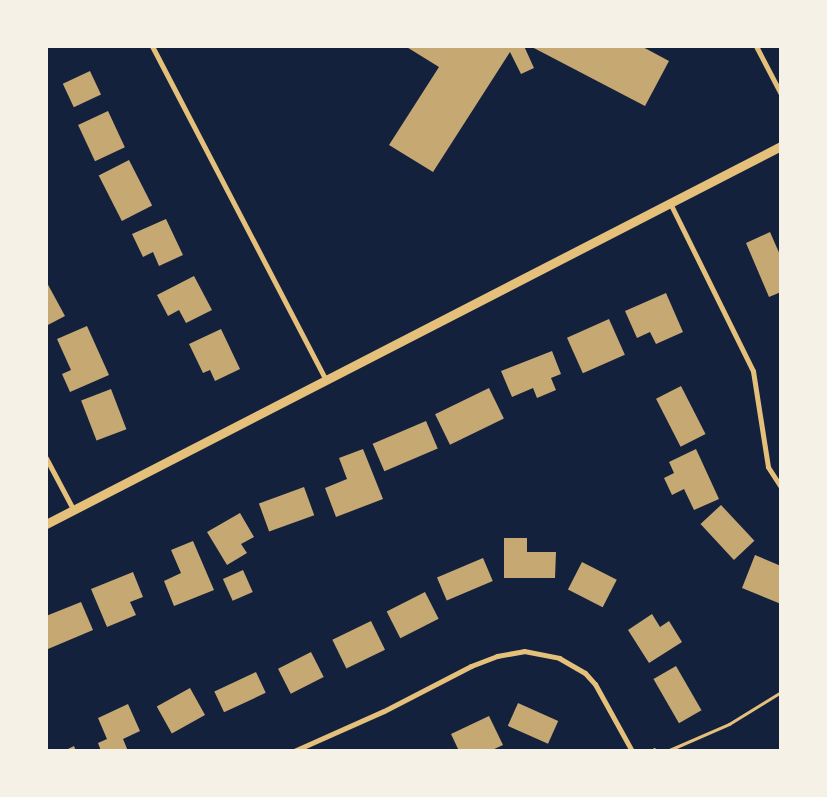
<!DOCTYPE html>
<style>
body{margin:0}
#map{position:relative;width:827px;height:797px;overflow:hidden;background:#14213d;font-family:"DM Sans",sans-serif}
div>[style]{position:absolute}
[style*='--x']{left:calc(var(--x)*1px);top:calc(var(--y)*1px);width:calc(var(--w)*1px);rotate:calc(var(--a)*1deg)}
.building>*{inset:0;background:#c6a872;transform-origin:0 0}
.path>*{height:3px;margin:-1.5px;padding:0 1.5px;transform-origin:1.5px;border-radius:1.5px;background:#e5c07b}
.minor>*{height:5px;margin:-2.5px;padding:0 2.5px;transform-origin:2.5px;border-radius:2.5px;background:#e5c07b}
.tertiary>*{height:9px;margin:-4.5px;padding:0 4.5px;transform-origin:4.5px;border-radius:4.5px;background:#e5c07b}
span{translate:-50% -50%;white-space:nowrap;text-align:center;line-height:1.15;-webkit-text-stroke:4.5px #f6f1e7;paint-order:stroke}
.frame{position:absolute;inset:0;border:48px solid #f6f1e7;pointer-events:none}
</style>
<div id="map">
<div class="building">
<i style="clip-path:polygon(405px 46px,524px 46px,534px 68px,521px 74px,510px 52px,433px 172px,389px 145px,439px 67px)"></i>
<i style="clip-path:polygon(530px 46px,641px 46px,669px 61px,645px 106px)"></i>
<i style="left:90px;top:71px;width:26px;height:30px;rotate:65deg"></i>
<i style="left:108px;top:111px;width:40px;height:33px;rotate:65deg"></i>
<i style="left:129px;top:160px;width:51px;height:34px;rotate:63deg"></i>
<i style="clip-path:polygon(166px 219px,183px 255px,159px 266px,153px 252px,143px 257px,132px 234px)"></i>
<i style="clip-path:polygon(770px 232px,781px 257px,781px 292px,769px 297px,746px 243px)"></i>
<i style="clip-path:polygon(194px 276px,212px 310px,186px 323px,179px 310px,168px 316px,157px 295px)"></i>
<i style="clip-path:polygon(46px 281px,65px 316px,46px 326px)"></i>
<i style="clip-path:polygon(666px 293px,683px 332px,656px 344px,650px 332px,637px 338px,625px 311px)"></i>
<i style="left:609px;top:319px;width:39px;height:46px;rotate:66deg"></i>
<i style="clip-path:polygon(87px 326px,109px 375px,70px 392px,62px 374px,71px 370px,57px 339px)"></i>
<i style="clip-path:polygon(221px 329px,240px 369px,215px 381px,210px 370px,203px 373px,189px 344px)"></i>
<i style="clip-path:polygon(552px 351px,561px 374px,551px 378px,556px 390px,537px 398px,533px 388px,512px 397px,501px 371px)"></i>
<i style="left:681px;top:386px;width:54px;height:28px;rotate:63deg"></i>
<i style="left:489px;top:388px;width:34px;height:60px;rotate:64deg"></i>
<i style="left:111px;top:389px;width:43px;height:32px;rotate:69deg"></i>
<i style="left:426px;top:421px;width:30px;height:58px;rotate:67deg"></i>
<i style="clip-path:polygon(363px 449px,383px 499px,336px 517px,325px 488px,347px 479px,339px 458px)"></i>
<i style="clip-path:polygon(696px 449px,719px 499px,694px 510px,684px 489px,672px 495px,664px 478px,674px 473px,669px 462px)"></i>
<i style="left:304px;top:487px;width:30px;height:48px;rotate:70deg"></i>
<i style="left:721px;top:505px;width:49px;height:28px;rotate:47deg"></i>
<i style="clip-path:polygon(240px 513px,254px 537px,241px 544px,247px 553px,227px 565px,207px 532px)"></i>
<i style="clip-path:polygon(504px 538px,527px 538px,527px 552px,556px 552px,555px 578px,504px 578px)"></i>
<i style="clip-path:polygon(193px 541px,214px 590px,174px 606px,164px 581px,181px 573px,171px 550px)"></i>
<i style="clip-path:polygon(755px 555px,781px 566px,781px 604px,742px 588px)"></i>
<i style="left:483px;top:558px;width:25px;height:50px;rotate:67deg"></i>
<i style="left:582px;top:562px;width:39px;height:31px;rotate:27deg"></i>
<i style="left:243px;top:570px;width:24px;height:22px;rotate:66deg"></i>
<i style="clip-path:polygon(133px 572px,143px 597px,130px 602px,136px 615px,107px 627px,91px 589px)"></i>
<i style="left:425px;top:592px;width:30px;height:43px;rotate:63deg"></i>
<i style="clip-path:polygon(81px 602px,93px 630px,48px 649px,46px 616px)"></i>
<i style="clip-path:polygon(652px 614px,660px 627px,669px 621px,682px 642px,649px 663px,628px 630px)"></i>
<i style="left:371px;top:621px;width:32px;height:43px;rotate:64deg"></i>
<i style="left:311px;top:652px;width:28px;height:37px;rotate:63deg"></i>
<i style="left:676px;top:666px;width:51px;height:26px;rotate:60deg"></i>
<i style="left:256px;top:672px;width:23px;height:46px;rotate:65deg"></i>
<i style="left:190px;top:688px;width:31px;height:38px;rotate:61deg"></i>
<i style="left:518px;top:703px;width:44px;height:25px;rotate:24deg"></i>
<i style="clip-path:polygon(128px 704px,140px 731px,123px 739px,128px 751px,101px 751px,98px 743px,107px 739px,98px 718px)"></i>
<i style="clip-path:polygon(489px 716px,503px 745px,490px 751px,459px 751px,451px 734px)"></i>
<i style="clip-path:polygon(74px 746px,76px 751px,64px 751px)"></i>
</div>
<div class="path">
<i style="--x:654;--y:749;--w:2;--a:63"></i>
<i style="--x:667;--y:751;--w:68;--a:-23.5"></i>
<i style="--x:729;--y:724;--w:61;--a:-31.6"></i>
</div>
<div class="minor">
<i style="--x:152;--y:46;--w:377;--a:62.5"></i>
<i style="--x:756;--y:46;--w:54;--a:62.5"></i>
<i style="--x:670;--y:203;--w:187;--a:63.7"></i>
<i style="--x:753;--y:371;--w:97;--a:81.1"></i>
<i style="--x:768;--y:467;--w:24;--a:57"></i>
<i style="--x:46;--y:458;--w:58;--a:62.1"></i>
<i style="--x:294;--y:751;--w:98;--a:-24"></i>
<i style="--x:384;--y:711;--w:98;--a:-27.3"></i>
<i style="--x:471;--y:666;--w:28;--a:-21"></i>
<i style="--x:497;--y:656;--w:27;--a:-10"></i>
<i style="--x:524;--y:651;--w:36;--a:11"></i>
<i style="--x:559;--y:658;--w:30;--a:30"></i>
<i style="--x:585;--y:673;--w:15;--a:48"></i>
<i style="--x:595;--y:684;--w:77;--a:61.1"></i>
</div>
<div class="tertiary">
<i style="--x:46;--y:524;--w:827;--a:-27.22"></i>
</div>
<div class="frame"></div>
</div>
